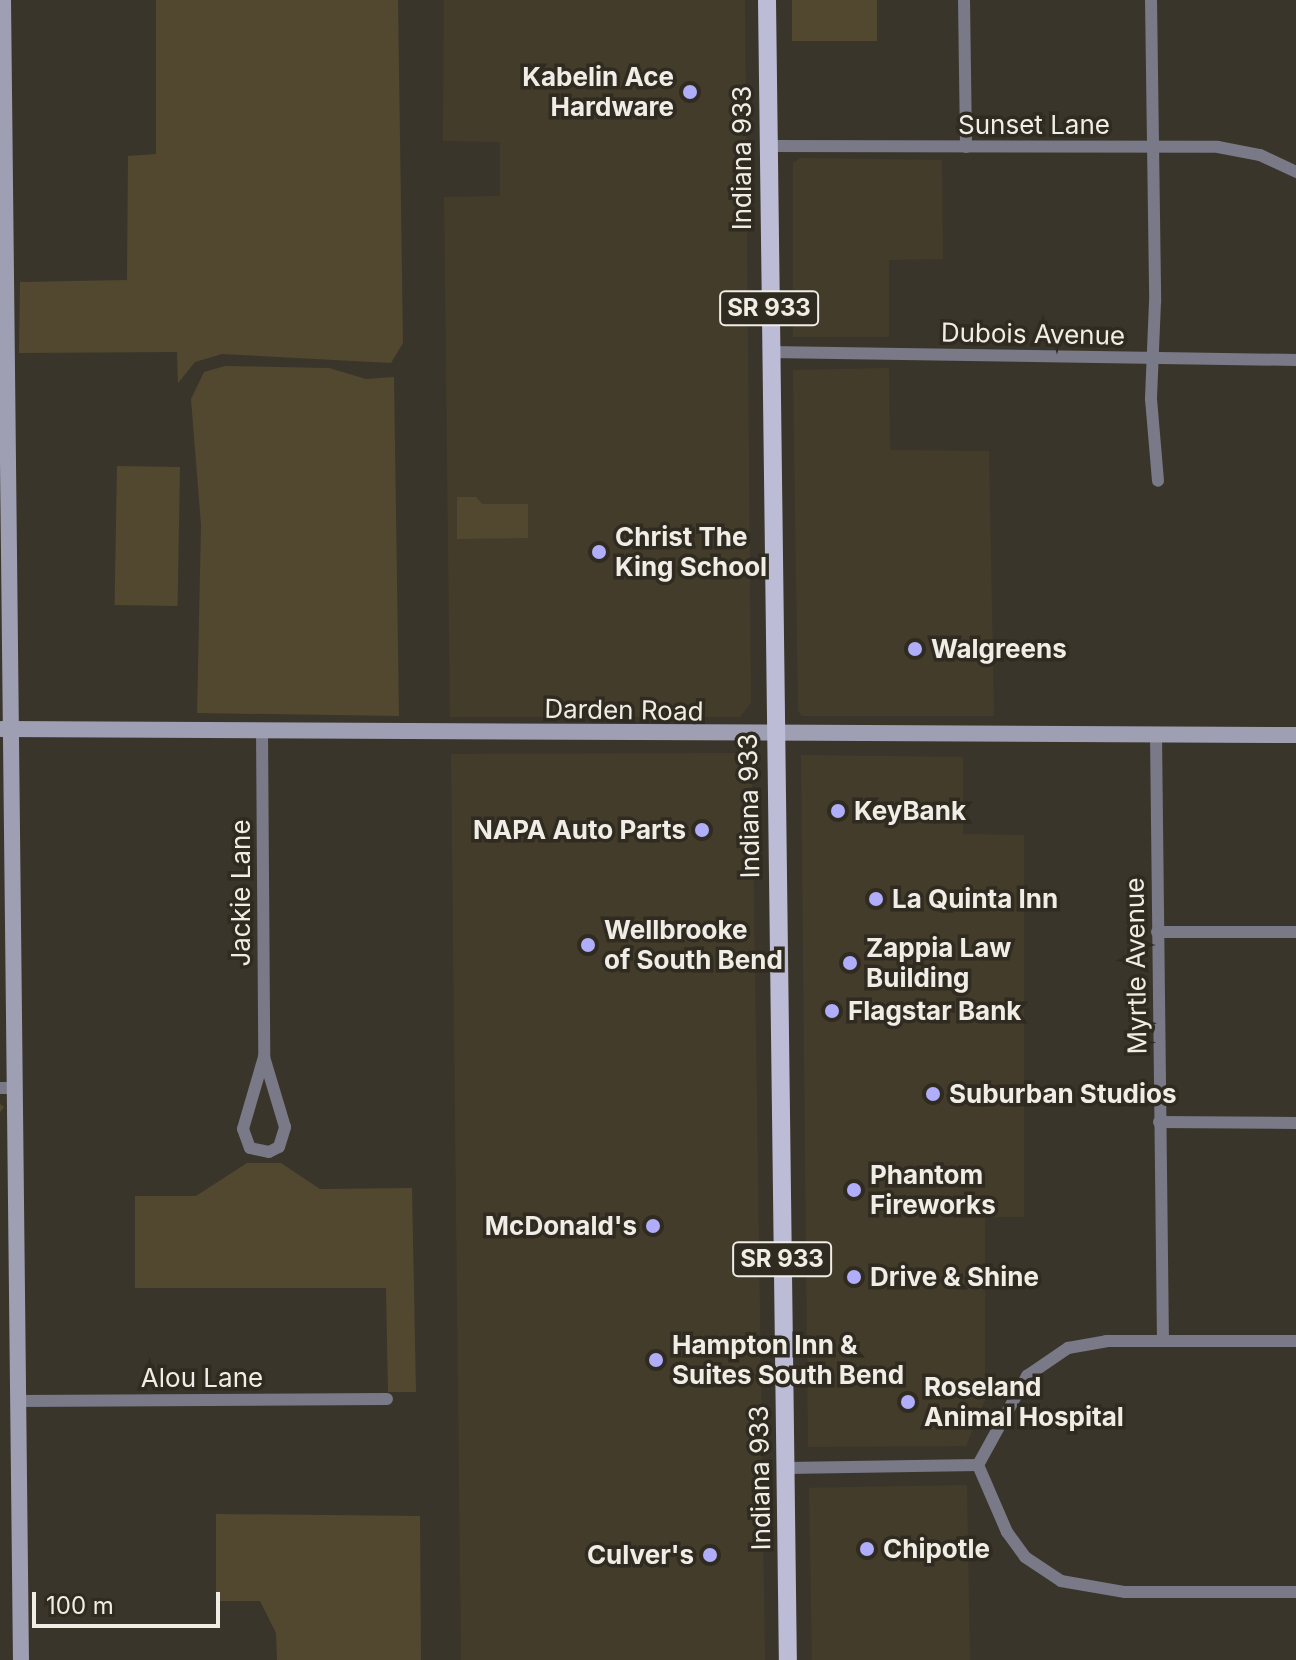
<!DOCTYPE html>
<style>
body{margin:0}
#map{position:relative;width:1296px;height:1660px;overflow:hidden;background:#3a352a;font-family:Inter,sans-serif}
div>[style]{position:absolute}
[style*='--x']{left:calc(var(--x)*1px);top:calc(var(--y)*1px);width:calc(var(--w)*1px);rotate:calc(var(--a)*1deg)}
.built>*{inset:0;background:#443c2b;transform-origin:0 0}
.green>*{inset:0;background:#524830;transform-origin:0 0}
.street>*{height:12px;margin:-6px;padding:0 6px;transform-origin:6px;border-radius:6px;background:#797987}
.secondary>*{height:16px;margin:-8px;padding:0 8px;transform-origin:8px;border-radius:8px;background:#9f9fb4}
.primary>*{height:18px;margin:-9px;padding:0 9px;transform-origin:9px;border-radius:9px;background:#bcbcd7}
.dots>*{width:22px;height:22px;translate:-50% -50%;box-sizing:border-box;border:4px solid #302b20;border-radius:50%}
span{translate:-50% -50%;white-space:nowrap;text-align:center;line-height:1.15;-webkit-text-stroke:7px #302b20;paint-order:stroke}
.shield-label span{padding:2px 6px;background:#302b20;border:2px solid;border-radius:6px;-webkit-text-stroke-width:0}
.shield-label{font-size:24px;color:#f0ede6;font-weight:700}
.poi-label{font-size:26px;color:#f0ede6;font-weight:700}
.right{translate:-100% -50%;text-align:right}
.left{translate:0 -50%;text-align:left}
.street-label{font-size:26px;color:#f0ede6}
.scale{position:absolute;left:32px;top:1592px;width:188px;height:36px;box-sizing:border-box;border:4px solid #f0ede6;border-top:0;padding-left:10px;font-size:24px;line-height:28px;white-space:nowrap;color:#f0ede6;-webkit-text-stroke:6px #302b20;paint-order:stroke}
</style>
<div id="map">
<div class="built">
<i style="clip-path:polygon(444px 0,745px 0,751px 703px,740px 717px,450px 717px,444px 197px,500px 196px,500px 142px,443px 141px)"></i>
<i style="clip-path:polygon(800px 158px,942px 160px,943px 259px,889px 260px,889px 337px,793px 337px,793px 163px)"></i>
<i style="clip-path:polygon(889px 368px,890px 450px,989px 451px,994px 716px,802px 716px,798px 711px,793px 370px)"></i>
<i style="clip-path:polygon(742px 753px,752px 762px,765px 1660px,461px 1660px,451px 754px)"></i>
<i style="clip-path:polygon(801px 755px,963px 757px,963px 834px,1024px 835px,1024px 1217px,985px 1217px,985px 1400px,966px 1446px,808px 1447px)"></i>
<i style="left:967px;top:1485px;width:175px;height:158px;rotate:89deg"></i>
</div>
<div class="green">
<i style="clip-path:polygon(156px 0,398px 0,403px 343px,391px 363px,222px 354px,195px 362px,178px 383px,177px 352px,19px 353px,20px 282px,127px 280px,128px 156px,156px 154px)"></i>
<i style="left:792px;top:0;width:85px;height:41px"></i>
<i style="clip-path:polygon(225px 366px,329px 368px,366px 379px,394px 377px,399px 716px,197px 713px,201px 525px,191px 399px,204px 372px)"></i>
<i style="left:117px;top:466px;width:63px;height:139px;rotate:1deg"></i>
<i style="clip-path:polygon(457px 497px,476px 497px,482px 504px,528px 504px,528px 538px,457px 539px)"></i>
<i style="left:0;top:1104px;width:5px;height:165px;rotate:37deg"></i>
<i style="clip-path:polygon(247px 1163px,281px 1163px,320px 1189px,412px 1188px,416px 1392px,388px 1392px,386px 1288px,135px 1288px,135px 1196px,196px 1196px)"></i>
<i style="clip-path:polygon(216px 1514px,420px 1516px,421px 1660px,277px 1660px,276px 1633px,260px 1601px,216px 1601px)"></i>
</div>
<div class="street">
<i style="--x:964;--y:0;--w:147;--a:89.2"></i>
<i style="--x:1151;--y:0;--w:302;--a:89.2"></i>
<i style="--x:1155;--y:302;--w:97;--a:92.4"></i>
<i style="--x:1151;--y:399;--w:82;--a:85.1"></i>
<i style="--x:768;--y:146;--w:450;--a:0.1"></i>
<i style="--x:1218;--y:147;--w:43;--a:10.8"></i>
<i style="--x:1260;--y:155;--w:40;--a:25"></i>
<i style="--x:769;--y:352;--w:527;--a:0.87"></i>
<i style="--x:262;--y:730;--w:327;--a:89.6"></i>
<i style="--x:264;--y:1057;--w:75;--a:106.3"></i>
<i style="--x:243;--y:1129;--w:20;--a:70"></i>
<i style="--x:250;--y:1148;--w:19;--a:12"></i>
<i style="--x:269;--y:1152;--w:11;--a:-27"></i>
<i style="--x:279;--y:1147;--w:21;--a:-73"></i>
<i style="--x:285;--y:1127;--w:73;--a:-106.7"></i>
<i style="--x:1156;--y:735;--w:606;--a:89.34"></i>
<i style="--x:1157;--y:932;--w:139;--a:0"></i>
<i style="--x:0;--y:1088;--w:14;--a:0"></i>
<i style="--x:1159;--y:1122;--w:137;--a:0.4"></i>
<i style="--x:18;--y:1401;--w:369;--a:-0.3"></i>
<i style="--x:978;--y:1465;--w:73;--a:66.6"></i>
<i style="--x:1007;--y:1532;--w:31;--a:54"></i>
<i style="--x:1025;--y:1557;--w:43;--a:33.7"></i>
<i style="--x:1061;--y:1581;--w:65;--a:9.8"></i>
<i style="--x:1125;--y:1592;--w:171;--a:0"></i>
<i style="--x:978;--y:1465;--w:102;--a:-61.2"></i>
<i style="--x:1027;--y:1376;--w:50;--a:-34.3"></i>
<i style="--x:1068;--y:1348;--w:39;--a:-10"></i>
<i style="--x:1106;--y:1341;--w:190;--a:0"></i>
<i style="--x:786;--y:1468;--w:192;--a:-0.9"></i>
</div>
<div class="secondary">
<i style="--x:3;--y:0;--w:1660;--a:89.38"></i>
<i style="--x:2;--y:729;--w:1294;--a:0.27"></i>
</div>
<div class="primary">
<i style="--x:767;--y:0;--w:1660;--a:89.28"></i>
</div>
<div class="dots">
<i style="left:690px;top:92px;background:#b0aefa"></i>
<i style="left:599px;top:552px;background:#b0aefa"></i>
<i style="left:915px;top:649px;background:#b0aefa"></i>
<i style="left:838px;top:811px;background:#b0aefa"></i>
<i style="left:702px;top:830px;background:#b0aefa"></i>
<i style="left:876px;top:899px;background:#b0aefa"></i>
<i style="left:588px;top:945px;background:#b0aefa"></i>
<i style="left:850px;top:963px;background:#b0aefa"></i>
<i style="left:832px;top:1011px;background:#b0aefa"></i>
<i style="left:933px;top:1094px;background:#b0aefa"></i>
<i style="left:854px;top:1190px;background:#b0aefa"></i>
<i style="left:653px;top:1226px;background:#b0aefa"></i>
<i style="left:854px;top:1277px;background:#b0aefa"></i>
<i style="left:656px;top:1360px;background:#b0aefa"></i>
<i style="left:908px;top:1402px;background:#b0aefa"></i>
<i style="left:867px;top:1549px;background:#b0aefa"></i>
<i style="left:710px;top:1555px;background:#b0aefa"></i>
</div>
<div class="shield-label">
<span style="left:769px;top:308px">SR 933</span>
<span style="left:782px;top:1259px">SR 933</span>
</div>
<div class="poi-label">
<span class="right" style="left:674px;top:92px">Kabelin Ace<br>Hardware</span>
<span class="left" style="left:615px;top:552px">Christ The<br>King School</span>
<span class="left" style="left:931px;top:649px">Walgreens</span>
<span class="left" style="left:854px;top:811px">KeyBank</span>
<span class="right" style="left:686px;top:830px">NAPA Auto Parts</span>
<span class="left" style="left:892px;top:899px">La Quinta Inn</span>
<span class="left" style="left:604px;top:945px">Wellbrooke<br>of South Bend</span>
<span class="left" style="left:866px;top:963px">Zappia Law<br>Building</span>
<span class="left" style="left:848px;top:1011px">Flagstar Bank</span>
<span class="left" style="left:949px;top:1094px">Suburban Studios</span>
<span class="left" style="left:870px;top:1190px">Phantom<br>Fireworks</span>
<span class="right" style="left:637px;top:1226px">McDonald's</span>
<span class="left" style="left:870px;top:1277px">Drive &amp; Shine</span>
<span class="left" style="left:672px;top:1360px">Hampton Inn &amp;<br>Suites South Bend</span>
<span class="left" style="left:924px;top:1402px">Roseland<br>Animal Hospital</span>
<span class="left" style="left:883px;top:1549px">Chipotle</span>
<span class="right" style="left:694px;top:1555px">Culver's</span>
</div>
<div class="street-label">
<span style="left:1034px;top:125px">Sunset Lane</span>
<span style="left:742px;top:158px;rotate:-90deg">Indiana 933</span>
<span style="left:1033px;top:334px;rotate:1deg">Dubois Avenue</span>
<span style="left:624px;top:710px;rotate:1deg">Darden Road</span>
<span style="left:749px;top:806px;rotate:-91deg">Indiana 933</span>
<span style="left:241px;top:893px;rotate:-90deg">Jackie Lane</span>
<span style="left:1136px;top:966px;rotate:-91deg">Myrtle Avenue</span>
<span style="left:202px;top:1378px">Alou Lane</span>
<span style="left:760px;top:1478px;rotate:-91deg">Indiana 933</span>
</div>
<div class="scale">100 m</div>
</div>
